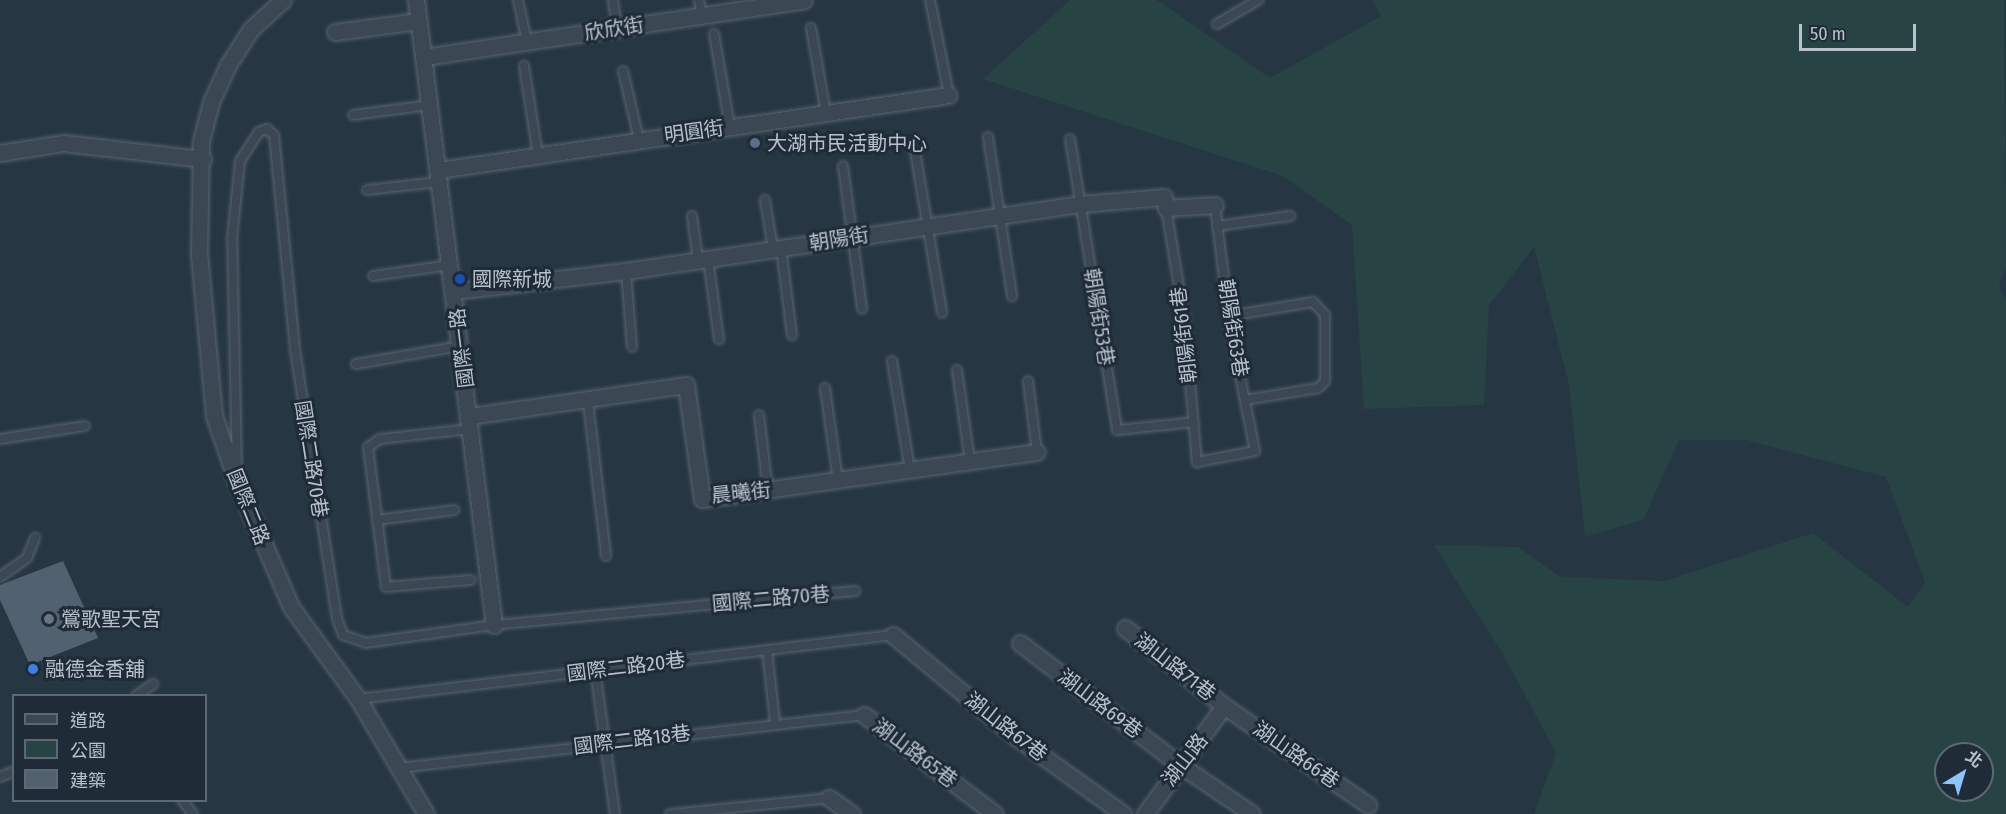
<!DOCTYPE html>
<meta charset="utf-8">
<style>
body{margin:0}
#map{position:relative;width:2006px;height:814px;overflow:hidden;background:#263643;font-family:"Fira Sans Condensed","Noto Sans TC",sans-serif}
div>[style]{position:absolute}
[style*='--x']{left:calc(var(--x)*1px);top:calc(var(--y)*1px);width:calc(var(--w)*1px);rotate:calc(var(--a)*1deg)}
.green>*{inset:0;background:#284344}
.building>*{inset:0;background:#526170}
.roads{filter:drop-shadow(0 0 2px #596570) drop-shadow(0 0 2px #596570)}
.service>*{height:8px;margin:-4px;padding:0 4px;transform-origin:4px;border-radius:4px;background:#3b4752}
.minor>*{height:15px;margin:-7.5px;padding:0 7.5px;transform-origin:7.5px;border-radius:7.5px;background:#3b4752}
.dots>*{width:16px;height:16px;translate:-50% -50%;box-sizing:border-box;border:3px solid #1f2c38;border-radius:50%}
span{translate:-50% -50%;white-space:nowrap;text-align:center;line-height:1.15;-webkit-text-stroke:6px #1f2c38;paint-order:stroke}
.street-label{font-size:20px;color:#b8c2cc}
.poi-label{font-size:20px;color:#b8c2cc}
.left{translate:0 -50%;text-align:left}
.legend{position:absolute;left:12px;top:694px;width:195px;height:108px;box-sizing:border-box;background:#1f2c38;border:2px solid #5c6873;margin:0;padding:8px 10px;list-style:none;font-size:18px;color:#b8c2cc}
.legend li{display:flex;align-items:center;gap:12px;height:30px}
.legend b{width:30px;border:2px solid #5c6873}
.north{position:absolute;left:1934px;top:742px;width:60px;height:60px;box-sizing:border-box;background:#1f2c38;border:2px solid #5c6873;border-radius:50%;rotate:38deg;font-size:16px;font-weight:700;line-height:24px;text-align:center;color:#b8c2cc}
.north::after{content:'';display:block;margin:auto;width:21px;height:27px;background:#8fc4fa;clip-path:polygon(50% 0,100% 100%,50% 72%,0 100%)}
.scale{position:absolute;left:1799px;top:24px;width:117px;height:27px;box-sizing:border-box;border:3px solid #b8c2cc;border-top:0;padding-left:8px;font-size:18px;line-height:21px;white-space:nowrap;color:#b8c2cc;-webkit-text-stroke:4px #1f2c38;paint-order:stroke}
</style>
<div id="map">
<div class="green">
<i style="clip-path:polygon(evenodd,1070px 0,1157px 0,1270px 78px,1381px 16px,1371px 0,2004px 0,2006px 267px,1999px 287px,2006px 300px,2006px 814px,1534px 814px,1556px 753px,1504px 656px,1434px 545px,1518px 547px,1561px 577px,1664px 581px,1813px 533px,1908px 607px,1925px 582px,1886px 477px,1746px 440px,1679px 440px,1643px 520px,1585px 537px,1569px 385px,1534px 247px,1489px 305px,1484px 405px,1364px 409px,1352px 225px,1283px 176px,983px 79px,1070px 0,1946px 754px,1982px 754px,1982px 790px,1946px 790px,1946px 754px)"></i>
</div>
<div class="building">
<i style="clip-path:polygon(63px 561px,98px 638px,30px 665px,0 600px,0 585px)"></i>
</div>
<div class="roads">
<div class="service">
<i style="--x:518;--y:0;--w:43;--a:77.9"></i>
<i style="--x:613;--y:0;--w:28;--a:82"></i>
<i style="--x:699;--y:0;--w:15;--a:79"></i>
<i style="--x:930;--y:0;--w:97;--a:78.7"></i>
<i style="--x:1217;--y:24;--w:48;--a:-30.3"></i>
<i style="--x:811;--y:28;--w:86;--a:80"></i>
<i style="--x:714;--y:34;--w:94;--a:80.2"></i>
<i style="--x:524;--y:66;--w:90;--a:81.1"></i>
<i style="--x:623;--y:71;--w:71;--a:76.9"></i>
<i style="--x:353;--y:115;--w:78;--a:-7.4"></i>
<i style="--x:988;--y:137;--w:161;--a:81.4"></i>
<i style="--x:1070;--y:139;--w:295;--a:80.8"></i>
<i style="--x:1117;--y:430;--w:77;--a:-5.9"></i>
<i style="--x:915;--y:151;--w:164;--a:80.5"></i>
<i style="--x:843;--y:166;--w:144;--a:82.4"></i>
<i style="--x:367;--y:190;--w:72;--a:-6.3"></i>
<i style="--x:765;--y:200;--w:50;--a:80.7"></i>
<i style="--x:1166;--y:208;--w:117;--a:80.6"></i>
<i style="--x:1185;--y:323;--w:140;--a:85.1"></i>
<i style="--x:1197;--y:462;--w:59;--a:-10.7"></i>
<i style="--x:1255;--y:451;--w:127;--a:-101.3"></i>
<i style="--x:1230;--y:326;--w:122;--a:-97.1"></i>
<i style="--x:692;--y:216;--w:44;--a:82.2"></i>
<i style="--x:1217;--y:226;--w:74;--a:-7.8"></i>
<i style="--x:781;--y:248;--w:88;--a:82.8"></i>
<i style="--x:708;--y:259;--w:81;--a:82.2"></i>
<i style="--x:626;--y:271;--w:76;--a:85.5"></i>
<i style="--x:373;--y:276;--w:78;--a:-8.1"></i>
<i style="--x:1229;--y:316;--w:85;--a:-9.5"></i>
<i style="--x:1313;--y:302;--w:18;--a:47"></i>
<i style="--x:1325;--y:315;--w:66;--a:90"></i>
<i style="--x:1325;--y:381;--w:10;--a:135"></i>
<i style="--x:1318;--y:388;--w:74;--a:170.7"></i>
<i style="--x:892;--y:361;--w:110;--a:80.6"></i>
<i style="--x:356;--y:364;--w:106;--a:-9.8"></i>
<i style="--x:957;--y:370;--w:92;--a:81.9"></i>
<i style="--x:1028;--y:381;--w:72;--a:82.8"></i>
<i style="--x:825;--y:388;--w:93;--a:82"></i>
<i style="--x:588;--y:402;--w:155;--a:83.3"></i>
<i style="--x:759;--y:415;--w:76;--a:83.2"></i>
<i style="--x:470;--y:429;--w:91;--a:173.7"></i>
<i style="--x:380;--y:439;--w:14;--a:146"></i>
<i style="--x:368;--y:447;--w:141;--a:82.7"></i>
<i style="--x:386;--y:587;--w:85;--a:-4.7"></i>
<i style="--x:0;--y:439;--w:86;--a:-8.7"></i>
<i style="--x:237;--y:469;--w:230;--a:-91.2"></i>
<i style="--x:232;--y:239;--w:78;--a:-84.1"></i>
<i style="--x:240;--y:161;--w:35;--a:-57"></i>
<i style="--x:259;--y:132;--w:9;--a:-21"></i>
<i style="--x:267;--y:129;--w:9;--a:41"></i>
<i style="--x:274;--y:135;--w:216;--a:84.4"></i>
<i style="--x:295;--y:350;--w:272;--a:81.1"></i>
<i style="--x:337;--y:619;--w:17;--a:69"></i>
<i style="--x:343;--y:635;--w:24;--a:19"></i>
<i style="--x:366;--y:643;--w:129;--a:-8"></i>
<i style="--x:494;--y:625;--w:363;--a:-5.4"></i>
<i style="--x:377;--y:520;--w:78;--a:-7.4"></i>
<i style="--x:0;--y:577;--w:33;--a:-35"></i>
<i style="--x:27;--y:558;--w:22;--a:-68"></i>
<i style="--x:767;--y:650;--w:72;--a:83.7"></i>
<i style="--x:595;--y:670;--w:145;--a:82.1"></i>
<i style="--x:136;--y:696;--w:21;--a:-35"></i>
<i style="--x:358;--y:699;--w:539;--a:-6.82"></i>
<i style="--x:399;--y:768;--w:468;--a:-6.5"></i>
<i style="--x:0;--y:777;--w:15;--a:-23"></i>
<i style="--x:182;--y:800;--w:18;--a:52"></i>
<i style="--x:670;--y:814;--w:160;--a:-5.7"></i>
</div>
<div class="minor">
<i style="--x:283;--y:0;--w:43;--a:137.8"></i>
<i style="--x:251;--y:29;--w:43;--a:122.6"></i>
<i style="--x:228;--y:65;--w:41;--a:114.7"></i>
<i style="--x:211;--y:102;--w:40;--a:104.4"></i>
<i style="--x:201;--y:141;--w:113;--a:91"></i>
<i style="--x:199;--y:254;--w:163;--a:84.7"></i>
<i style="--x:214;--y:416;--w:67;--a:70.8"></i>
<i style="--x:236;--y:479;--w:139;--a:66.7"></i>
<i style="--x:291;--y:607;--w:114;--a:53.9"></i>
<i style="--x:358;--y:699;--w:134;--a:59.4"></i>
<i style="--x:416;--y:0;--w:630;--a:82.89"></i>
<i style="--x:335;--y:32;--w:84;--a:-7.5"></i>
<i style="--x:424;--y:57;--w:384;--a:-8.5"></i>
<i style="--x:0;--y:153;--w:65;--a:-8.9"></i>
<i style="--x:64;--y:143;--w:140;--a:6.6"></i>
<i style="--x:439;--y:170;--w:515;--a:-8.37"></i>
<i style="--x:455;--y:291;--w:172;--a:-6.7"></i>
<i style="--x:626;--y:271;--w:460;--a:-8.4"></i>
<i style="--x:1081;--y:204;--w:83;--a:-4.8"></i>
<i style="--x:1164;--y:197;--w:11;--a:80"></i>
<i style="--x:1166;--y:208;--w:49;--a:-3.5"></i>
<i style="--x:470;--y:416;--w:218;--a:-8.2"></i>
<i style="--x:686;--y:385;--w:115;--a:82"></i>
<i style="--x:702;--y:499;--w:338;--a:-8"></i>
<i style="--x:1125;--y:628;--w:126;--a:38.2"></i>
<i style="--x:1224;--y:706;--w:175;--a:34.5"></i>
<i style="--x:893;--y:635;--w:160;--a:39.7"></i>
<i style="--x:1016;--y:737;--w:132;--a:35.7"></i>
<i style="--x:1020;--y:643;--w:201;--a:37.3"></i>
<i style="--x:1180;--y:765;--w:87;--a:34.2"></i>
<i style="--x:864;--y:715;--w:164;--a:37.1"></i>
<i style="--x:829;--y:798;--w:28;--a:35"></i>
<i style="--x:1145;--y:814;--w:134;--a:-53.8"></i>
</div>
</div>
<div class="dots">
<i style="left:755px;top:143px;background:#5c6f8a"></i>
<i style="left:460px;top:279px;background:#1a4fb4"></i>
<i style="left:49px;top:619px;background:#6b7280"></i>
<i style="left:33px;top:669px;background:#3f7fe0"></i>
</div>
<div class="street-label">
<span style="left:614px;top:29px;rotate:-9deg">欣欣街</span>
<span style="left:694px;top:132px;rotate:-8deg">明圓街</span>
<span style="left:839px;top:239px;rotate:-9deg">朝陽街</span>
<span style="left:1099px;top:317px;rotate:81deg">朝陽街53巷</span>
<span style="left:1233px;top:328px;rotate:81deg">朝陽街63巷</span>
<span style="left:1184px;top:335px;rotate:-97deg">朝陽街61巷</span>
<span style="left:462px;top:348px;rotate:-97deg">國際一路</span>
<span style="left:311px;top:459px;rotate:81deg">國際二路70巷</span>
<span style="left:741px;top:493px;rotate:-6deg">晨曦街</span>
<span style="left:248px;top:507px;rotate:68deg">國際二路</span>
<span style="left:771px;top:599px;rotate:-5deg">國際二路70巷</span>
<span style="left:626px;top:667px;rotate:-7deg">國際二路20巷</span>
<span style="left:1175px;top:667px;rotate:38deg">湖山路71巷</span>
<span style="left:1100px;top:704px;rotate:37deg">湖山路69巷</span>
<span style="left:1006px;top:727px;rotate:38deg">湖山路67巷</span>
<span style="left:632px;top:740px;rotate:-7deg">國際二路18巷</span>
<span style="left:915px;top:753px;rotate:37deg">湖山路65巷</span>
<span style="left:1296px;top:755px;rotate:35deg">湖山路66巷</span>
<span style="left:1185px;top:760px;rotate:-52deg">湖山路</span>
</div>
<div class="poi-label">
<span class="left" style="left:767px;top:143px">大湖市民活動中心</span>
<span class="left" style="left:472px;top:279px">國際新城</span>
<span class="left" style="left:61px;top:619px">鶯歌聖天宮</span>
<span class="left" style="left:45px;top:669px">融德金香舖</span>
</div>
<ul class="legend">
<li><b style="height:8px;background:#3b4752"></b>道路</li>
<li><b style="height:16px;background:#284344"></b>公園</li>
<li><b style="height:16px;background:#526170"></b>建築</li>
</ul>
<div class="north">北</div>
<div class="scale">50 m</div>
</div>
